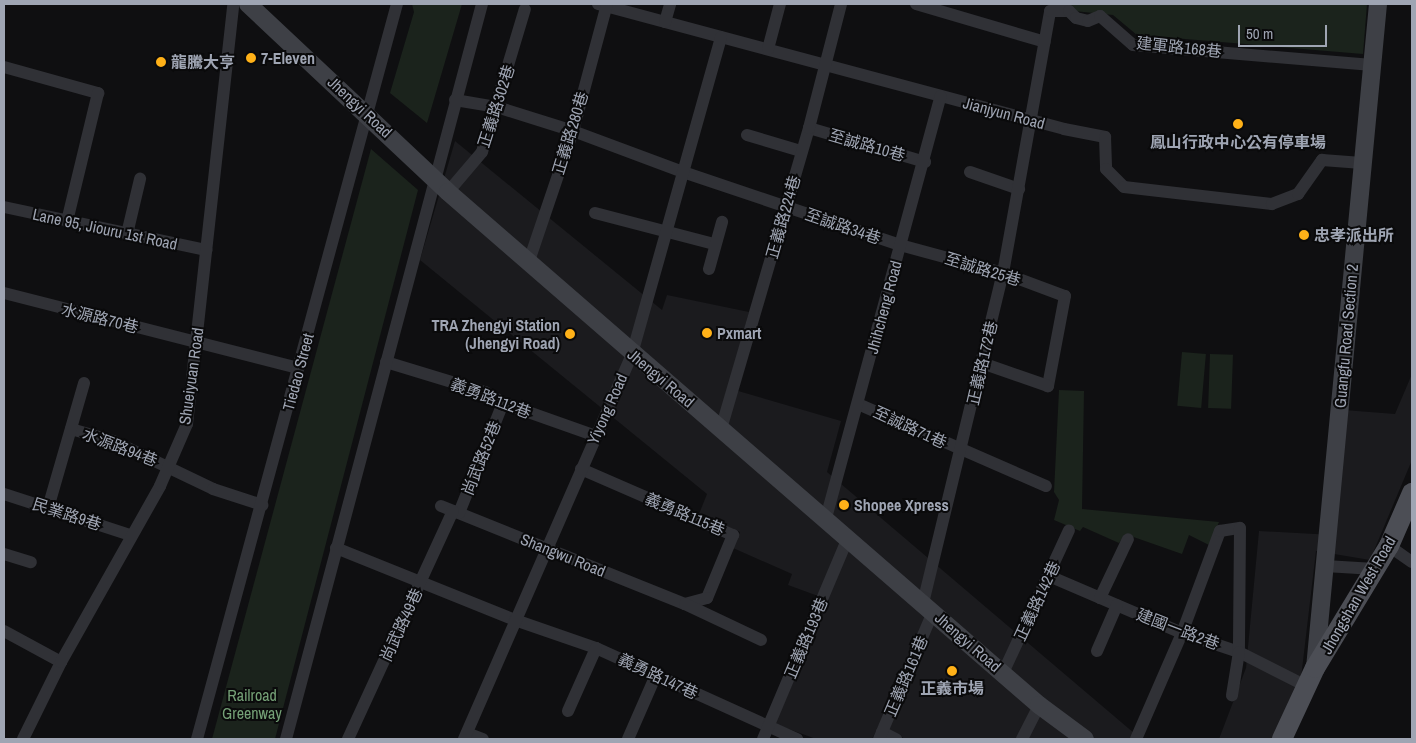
<!DOCTYPE html>
<meta charset="utf-8">
<style>
body{margin:0}
#map{position:relative;width:1416px;height:743px;overflow:hidden;background:#0f0f11;font-family:"Archivo Narrow","Noto Sans TC",sans-serif}
div>[style]{position:absolute}
[style*='--x']{left:calc(var(--x)*1px);top:calc(var(--y)*1px);width:calc(var(--w)*1px);rotate:calc(var(--a)*1deg)}
.built>*{inset:0;background:#1b1b1e}
.green>*{inset:0;background:#1b231c;transform-origin:0 0}
.street>*{height:12px;margin:-6px;padding:0 6px;transform-origin:6px;border-radius:6px;background:#303136}
.secondary>*{height:18px;margin:-9px;padding:0 9px;transform-origin:9px;border-radius:9px;background:#3e4046}
.primary>*{height:20px;margin:-10px;padding:0 10px;transform-origin:10px;border-radius:10px;background:#4c4e55}
.dots>*{width:14px;height:14px;translate:-50% -50%;box-sizing:border-box;border:2px solid #0a0a0b;border-radius:50%}
span{translate:-50% -50%;white-space:nowrap;text-align:center;line-height:1.15;-webkit-text-stroke:4px #0a0a0b;paint-order:stroke}
.street-label{font-size:16px;color:#9fa5b3}
.poi-label{font-size:16px;color:#9fa5b3;font-weight:700}
.left{translate:0 -50%;text-align:left}
.right{translate:-100% -50%;text-align:right}
.park-label{font-size:16px;color:#74a076}
.frame{position:absolute;inset:0;border:5px solid #9fa5b3;pointer-events:none}
.scale{position:absolute;left:1238px;top:25px;width:89px;height:22px;box-sizing:border-box;border:2px solid #9fa5b3;border-top:0;padding-left:6px;font-size:15px;line-height:18px;white-space:nowrap;color:#9fa5b3;-webkit-text-stroke:4px #0a0a0b;paint-order:stroke}
</style>
<div id="map">
<div class="built">
<i style="clip-path:polygon(455px 141px,662px 310px,667px 295px,749px 312px,728px 388px,841px 421px,827px 472px,1141px 739px,905px 739px,879px 725px,872px 739px,816px 739px,775px 724px,829px 600px,788px 585px,792px 574px,733px 548px,740px 532px,699px 514px,707px 494px,420px 260px)"></i>
<i style="clip-path:polygon(1412px 374px,1412px 460px,1370px 560px,1316px 551px,1301px 678px,1273px 739px,1219px 739px,1246px 668px,1259px 531px,1333px 535px,1344px 410px,1395px 414px)"></i>
</div>
<div class="green">
<i style="clip-path:polygon(412px 4px,462px 4px,427px 123px,390px 93px,414px 12px)"></i>
<i style="clip-path:polygon(1068px 4px,1367px 4px,1363px 54px,1137px 35px,1113px 15px,1074px 11px)"></i>
<i style="clip-path:polygon(371px 149px,418px 190px,275px 739px,212px 739px)"></i>
<i style="left:1182px;top:352px;width:24px;height:54px;rotate:5deg"></i>
<i style="left:1210px;top:354px;width:23px;height:54px;rotate:2deg"></i>
<i style="clip-path:polygon(1059px 390px,1084px 391px,1082px 509px,1219px 522px,1209px 545px,1189px 535px,1182px 554px,1125px 534px,1119px 543px,1083px 527px,1080px 531px,1054px 520px,1059px 500px,1054px 492px)"></i>
</div>
<div class="street">
<i style="--x:598;--y:4;--w:482;--a:15"></i>
<i style="--x:1064;--y:129;--w:42;--a:11"></i>
<i style="--x:1105;--y:137;--w:32;--a:88"></i>
<i style="--x:1106;--y:169;--w:25;--a:45"></i>
<i style="--x:1124;--y:187;--w:149;--a:6.6"></i>
<i style="--x:1272;--y:204;--w:28;--a:-21"></i>
<i style="--x:1298;--y:194;--w:42;--a:-54.8"></i>
<i style="--x:1322;--y:160;--w:40;--a:4.3"></i>
<i style="--x:916;--y:4;--w:134;--a:16.4"></i>
<i style="--x:665;--y:22;--w:19;--a:-74"></i>
<i style="--x:768;--y:49;--w:47;--a:-75.1"></i>
<i style="--x:4;--y:67;--w:98;--a:15.5"></i>
<i style="--x:98;--y:93;--w:132;--a:103.6"></i>
<i style="--x:455;--y:100;--w:43;--a:9.5"></i>
<i style="--x:497;--y:107;--w:80;--a:17.5"></i>
<i style="--x:573;--y:131;--w:117;--a:20.4"></i>
<i style="--x:683;--y:172;--w:229;--a:18.6"></i>
<i style="--x:900;--y:245;--w:107;--a:15.2"></i>
<i style="--x:1003;--y:273;--w:66;--a:20.4"></i>
<i style="--x:1065;--y:296;--w:92;--a:100.7"></i>
<i style="--x:1048;--y:386;--w:70;--a:-160.8"></i>
<i style="--x:809;--y:128;--w:121;--a:16.3"></i>
<i style="--x:747;--y:135;--w:56;--a:16.5"></i>
<i style="--x:970;--y:172;--w:52;--a:19.1"></i>
<i style="--x:448;--y:192;--w:52;--a:-49.6"></i>
<i style="--x:482;--y:152;--w:149;--a:-73.3"></i>
<i style="--x:4;--y:207;--w:207;--a:12"></i>
<i style="--x:595;--y:213;--w:123;--a:14.6"></i>
<i style="--x:127;--y:234;--w:57;--a:-76.7"></i>
<i style="--x:529;--y:261;--w:137;--a:-71.3"></i>
<i style="--x:573;--y:131;--w:131;--a:-75"></i>
<i style="--x:709;--y:269;--w:49;--a:-74.5"></i>
<i style="--x:4;--y:293;--w:304;--a:14.3"></i>
<i style="--x:386;--y:362;--w:103;--a:16.9"></i>
<i style="--x:485;--y:392;--w:21;--a:31"></i>
<i style="--x:503;--y:403;--w:99;--a:19.5"></i>
<i style="--x:858;--y:404;--w:205;--a:23.6"></i>
<i style="--x:71;--y:429;--w:44;--a:15.9"></i>
<i style="--x:113;--y:441;--w:111;--a:25.6"></i>
<i style="--x:213;--y:489;--w:52;--a:18.1"></i>
<i style="--x:721;--y:429;--w:314;--a:-73.7"></i>
<i style="--x:809;--y:128;--w:128;--a:-75.5"></i>
<i style="--x:581;--y:469;--w:166;--a:23.5"></i>
<i style="--x:733;--y:535;--w:68;--a:112.4"></i>
<i style="--x:707;--y:598;--w:23;--a:165"></i>
<i style="--x:4;--y:494;--w:133;--a:18"></i>
<i style="--x:441;--y:506;--w:263;--a:21.9"></i>
<i style="--x:685;--y:604;--w:84;--a:25.3"></i>
<i style="--x:48;--y:508;--w:130;--a:-73.9"></i>
<i style="--x:459;--y:513;--w:118;--a:-68.2"></i>
<i style="--x:826;--y:518;--w:437;--a:-74.8"></i>
<i style="--x:1389;--y:546;--w:28;--a:35"></i>
<i style="--x:336;--y:548;--w:193;--a:21.9"></i>
<i style="--x:515;--y:620;--w:86;--a:19.1"></i>
<i style="--x:596;--y:648;--w:221;--a:24.4"></i>
<i style="--x:4;--y:554;--w:28;--a:17"></i>
<i style="--x:1325;--y:566;--w:50;--a:3.4"></i>
<i style="--x:1049;--y:576;--w:145;--a:23.2"></i>
<i style="--x:1182;--y:633;--w:60;--a:18.4"></i>
<i style="--x:1239;--y:652;--w:75;--a:26.9"></i>
<i style="--x:1100;--y:598;--w:65;--a:-64.6"></i>
<i style="--x:923;--y:603;--w:340;--a:-76.4"></i>
<i style="--x:1003;--y:273;--w:266;--a:-79.8"></i>
<i style="--x:1050;--y:11;--w:19;--a:0"></i>
<i style="--x:1069;--y:11;--w:10;--a:45"></i>
<i style="--x:1076;--y:18;--w:12;--a:14"></i>
<i style="--x:1088;--y:21;--w:13;--a:-23"></i>
<i style="--x:1100;--y:16;--w:44;--a:41.3"></i>
<i style="--x:1133;--y:45;--w:240;--a:4.8"></i>
<i style="--x:4;--y:631;--w:65;--a:28.5"></i>
<i style="--x:1097;--y:651;--w:50;--a:-66.5"></i>
<i style="--x:1003;--y:673;--w:157;--a:-65.2"></i>
<i style="--x:568;--y:711;--w:69;--a:-66"></i>
<i style="--x:882;--y:732;--w:16;--a:27"></i>
<i style="--x:467;--y:733;--w:17;--a:21"></i>
<i style="--x:23;--y:739;--w:86;--a:-63.7"></i>
<i style="--x:61;--y:662;--w:202;--a:-60.6"></i>
<i style="--x:160;--y:486;--w:68;--a:-66.5"></i>
<i style="--x:187;--y:424;--w:423;--a:-83.7"></i>
<i style="--x:197;--y:739;--w:762;--a:-74.78"></i>
<i style="--x:286;--y:739;--w:761;--a:-75.07"></i>
<i style="--x:348;--y:739;--w:251;--a:-65.3"></i>
<i style="--x:464;--y:739;--w:420;--a:-66.4"></i>
<i style="--x:632;--y:354;--w:329;--a:-74.3"></i>
<i style="--x:628;--y:739;--w:70;--a:-66.4"></i>
<i style="--x:763;--y:739;--w:218;--a:-67.1"></i>
<i style="--x:879;--y:739;--w:138;--a:-67"></i>
<i style="--x:1022;--y:739;--w:38;--a:-63"></i>
<i style="--x:1136;--y:739;--w:116;--a:-66.5"></i>
<i style="--x:1182;--y:633;--w:109;--a:-69.6"></i>
<i style="--x:1220;--y:531;--w:20;--a:-9"></i>
<i style="--x:1240;--y:528;--w:124;--a:90.5"></i>
<i style="--x:1239;--y:652;--w:44;--a:99.2"></i>
</div>
<div class="secondary">
<i style="--x:248;--y:4;--w:274;--a:43.2"></i>
<i style="--x:448;--y:192;--w:783;--a:40.96"></i>
<i style="--x:1039;--y:705;--w:57;--a:36.5"></i>
<i style="--x:1315;--y:668;--w:667;--a:-84.58"></i>
</div>
<div class="primary">
<i style="--x:1282;--y:739;--w:78;--a:-65.1"></i>
<i style="--x:1315;--y:668;--w:143;--a:-58.8"></i>
<i style="--x:1389;--y:546;--w:58;--a:-66.5"></i>
</div>
<div class="dots">
<i style="left:251px;top:58px;background:#ffb118"></i>
<i style="left:161px;top:62px;background:#ffb118"></i>
<i style="left:1238px;top:124px;background:#ffb118"></i>
<i style="left:1304px;top:235px;background:#ffb118"></i>
<i style="left:707px;top:333px;background:#ffb118"></i>
<i style="left:570px;top:334px;background:#ffb118"></i>
<i style="left:844px;top:505px;background:#ffb118"></i>
<i style="left:952px;top:671px;background:#ffb118"></i>
</div>
<div class="street-label">
<span style="left:1179px;top:47px;rotate:6deg">建軍路168巷</span>
<span style="left:496px;top:106px;rotate:-72deg">正義路302巷</span>
<span style="left:360px;top:107px;rotate:43deg">Jhengyi Road</span>
<span style="left:1004px;top:113px;rotate:15deg">Jianjyun Road</span>
<span style="left:570px;top:133px;rotate:-73deg">正義路280巷</span>
<span style="left:867px;top:145px;rotate:16deg">至誠路10巷</span>
<span style="left:783px;top:217px;rotate:-74deg">正義路224巷</span>
<span style="left:843px;top:226px;rotate:19deg">至誠路34巷</span>
<span style="left:105px;top:229px;rotate:12deg">Lane 95, Jiouru 1st Road</span>
<span style="left:983px;top:269px;rotate:17deg">至誠路25巷</span>
<span style="left:884px;top:307px;rotate:-75deg">Jhihcheng Road</span>
<span style="left:100px;top:318px;rotate:14deg">水源路70巷</span>
<span style="left:1346px;top:336px;rotate:-85deg">Guangfu Road Section 2</span>
<span style="left:982px;top:363px;rotate:-77deg">正義路172巷</span>
<span style="left:298px;top:372px;rotate:-75deg">Tiedao Street</span>
<span style="left:191px;top:376px;rotate:-82deg">Shueiyuan Road</span>
<span style="left:661px;top:378px;rotate:40deg">Jhengyi Road</span>
<span style="left:491px;top:398px;rotate:21deg">義勇路112巷</span>
<span style="left:607px;top:409px;rotate:-66deg">Yiyong Road</span>
<span style="left:910px;top:427px;rotate:25deg">至誠路71巷</span>
<span style="left:120px;top:447px;rotate:21deg">水源路94巷</span>
<span style="left:481px;top:458px;rotate:-68deg">尚武路52巷</span>
<span style="left:67px;top:514px;rotate:18deg">民業路9巷</span>
<span style="left:685px;top:514px;rotate:23deg">義勇路115巷</span>
<span style="left:563px;top:555px;rotate:22deg">Shangwu Road</span>
<span style="left:1358px;top:595px;rotate:-60deg">Jhongshan West Road</span>
<span style="left:1037px;top:601px;rotate:-65deg">正義路142巷</span>
<span style="left:401px;top:625px;rotate:-65deg">尚武路49巷</span>
<span style="left:1178px;top:629px;rotate:21deg">建國一路2巷</span>
<span style="left:806px;top:638px;rotate:-67deg">正義路193巷</span>
<span style="left:968px;top:642px;rotate:41deg">Jhengyi Road</span>
<span style="left:658px;top:676px;rotate:25deg">義勇路147巷</span>
<span style="left:906px;top:676px;rotate:-67deg">正義路161巷</span>
</div>
<div class="poi-label">
<span class="left" style="left:261px;top:58px">7-Eleven</span>
<span class="left" style="left:171px;top:62px">龍騰大亨</span>
<span style="left:1238px;top:142px">鳳山行政中心公有停車場</span>
<span class="left" style="left:1314px;top:235px">忠孝派出所</span>
<span class="right" style="left:560px;top:334px">TRA Zhengyi Station<br>(Jhengyi Road)</span>
<span class="left" style="left:717px;top:333px">Pxmart</span>
<span class="left" style="left:854px;top:505px">Shopee Xpress</span>
<span style="left:952px;top:688px">正義市場</span>
</div>
<div class="park-label">
<span style="left:252px;top:704px">Railroad<br>Greenway</span>
</div>
<div class="frame"></div>
<div class="scale">50 m</div>
</div>
